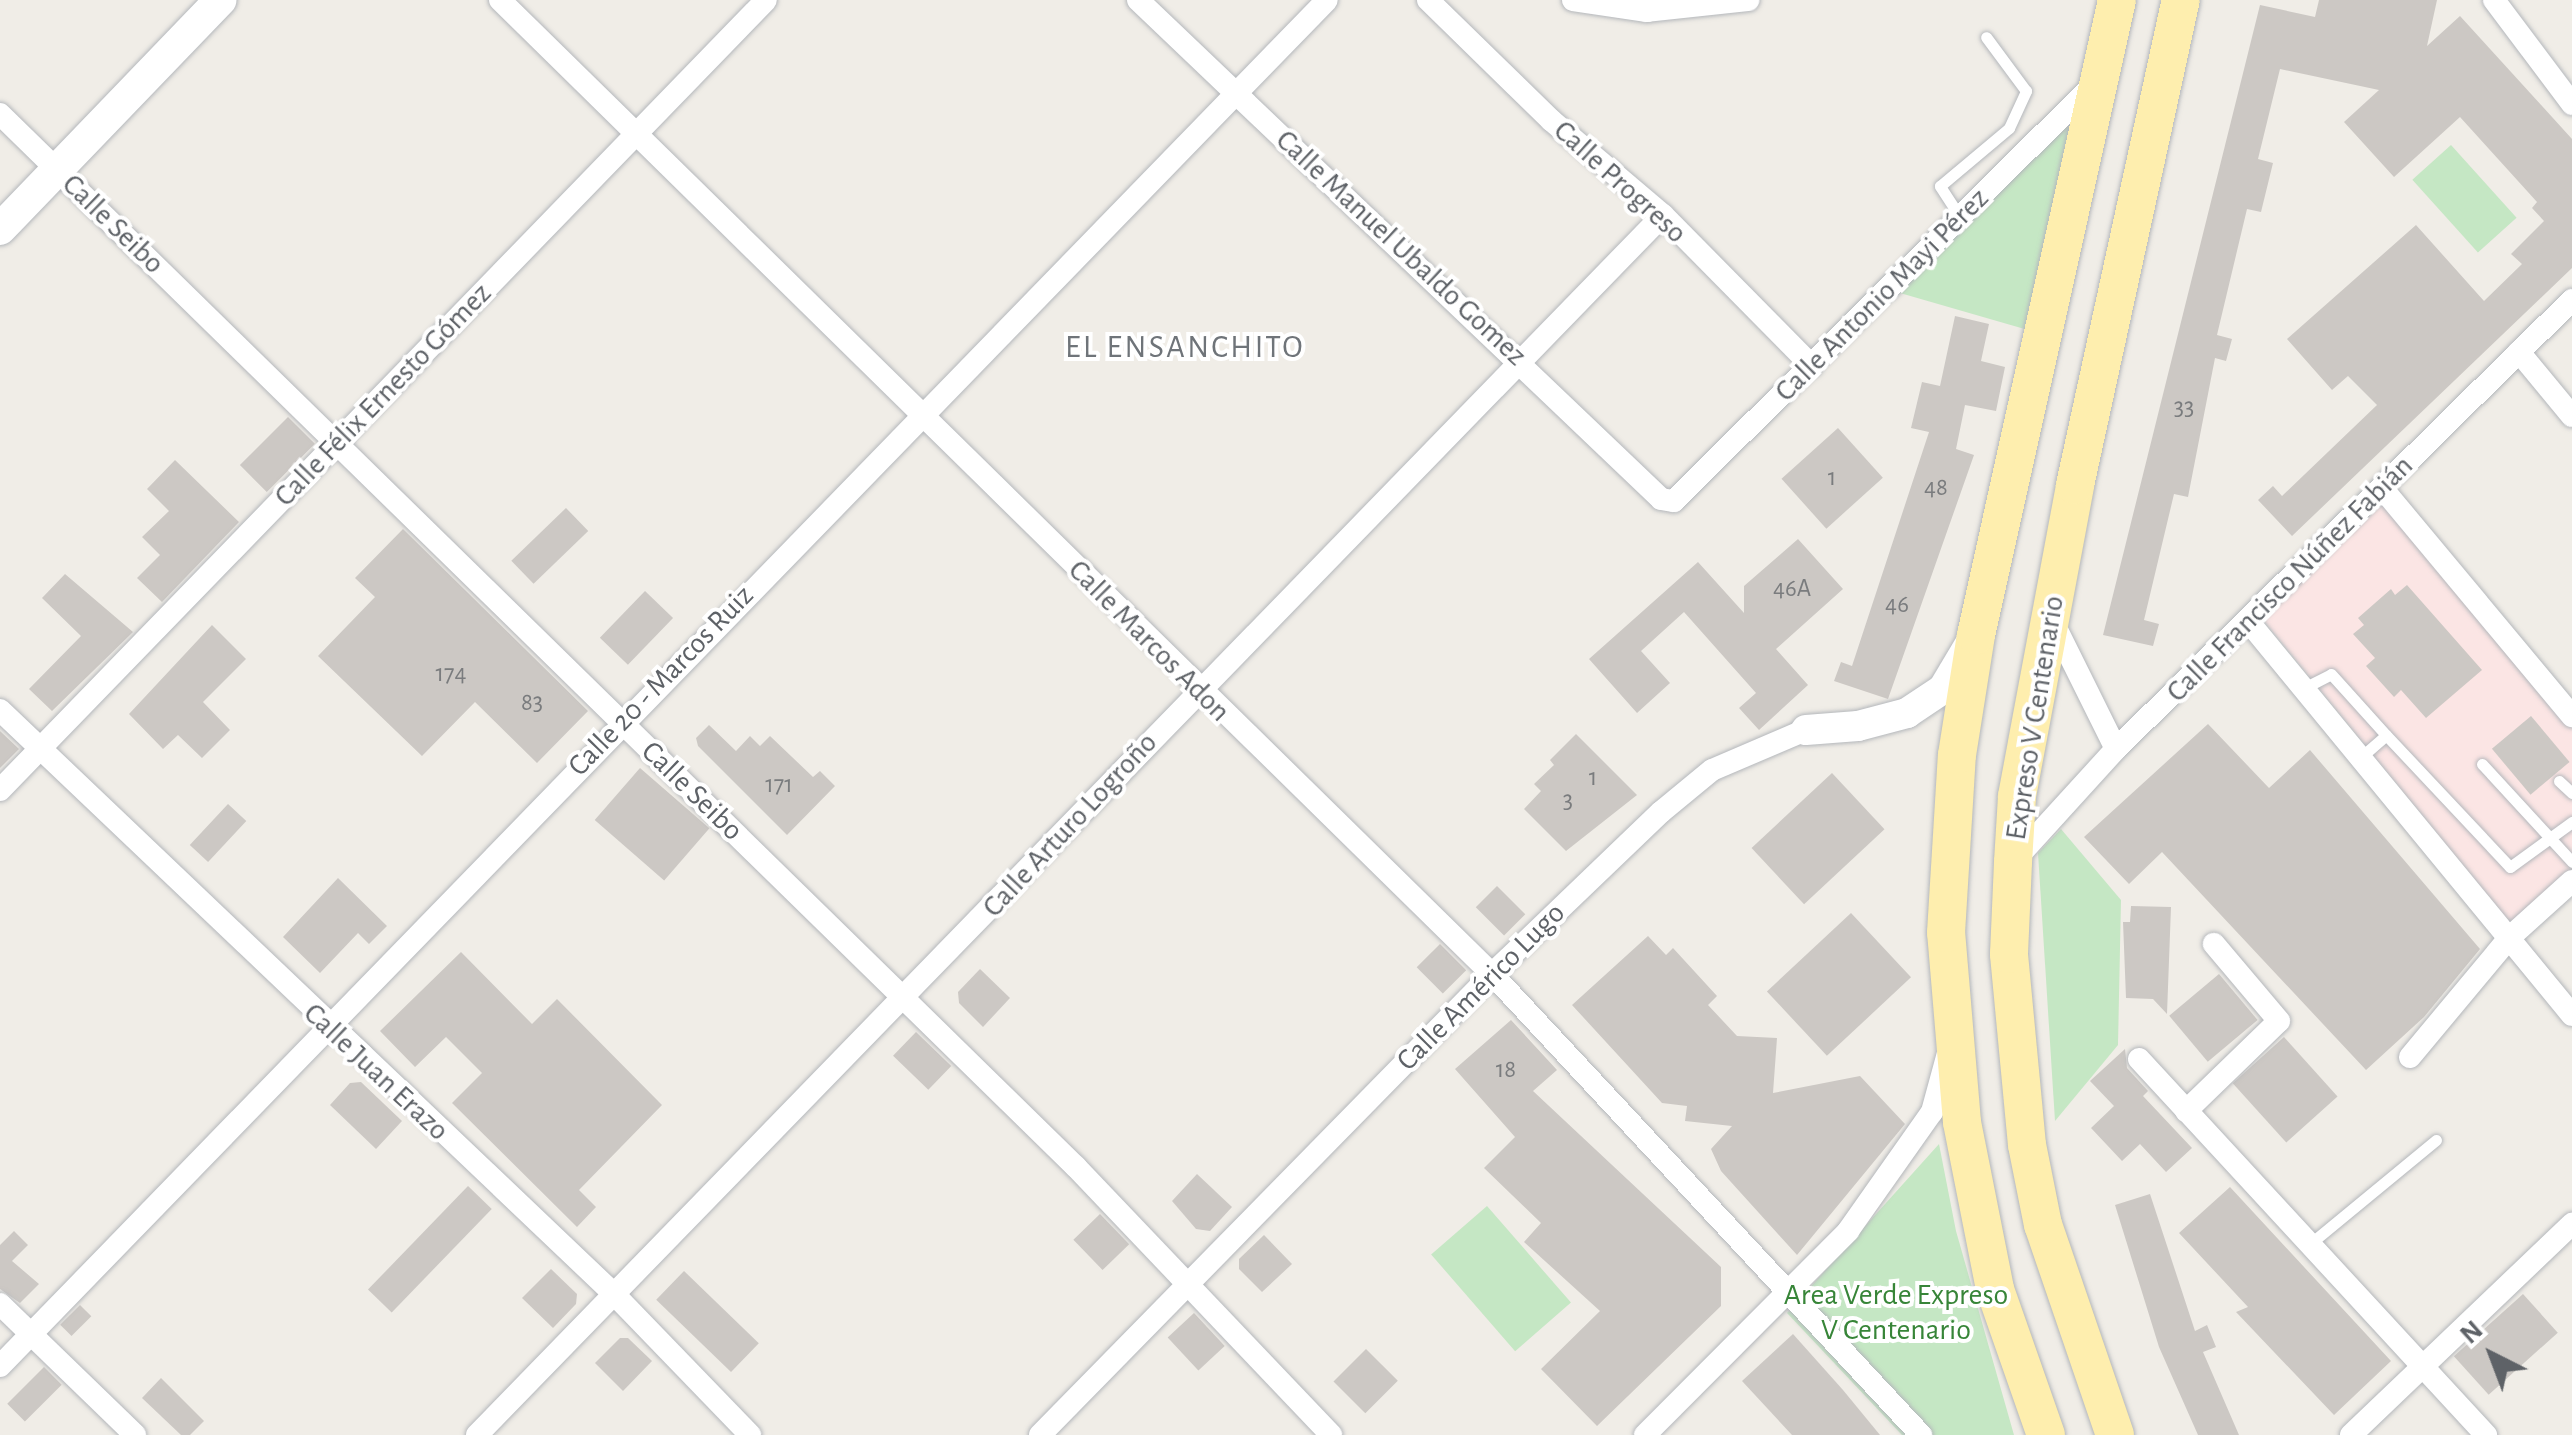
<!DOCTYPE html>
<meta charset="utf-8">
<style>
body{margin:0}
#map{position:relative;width:2572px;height:1435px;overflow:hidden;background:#f0ede7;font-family:"Alegreya Sans",sans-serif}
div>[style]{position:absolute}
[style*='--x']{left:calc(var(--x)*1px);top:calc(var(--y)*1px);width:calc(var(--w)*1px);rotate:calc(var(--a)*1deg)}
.medical>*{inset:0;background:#fbe5e4}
.green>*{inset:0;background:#c5e7c4;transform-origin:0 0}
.building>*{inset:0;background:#ccc8c4;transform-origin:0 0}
.roads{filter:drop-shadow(0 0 2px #b4b7bb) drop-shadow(0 0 2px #b4b7bb)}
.service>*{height:11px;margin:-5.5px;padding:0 5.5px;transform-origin:5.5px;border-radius:5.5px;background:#fff}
.minor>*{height:22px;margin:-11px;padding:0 11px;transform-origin:11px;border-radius:11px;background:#fff}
.tertiary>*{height:30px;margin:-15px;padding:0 15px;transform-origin:15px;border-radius:15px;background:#fff}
.secondary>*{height:32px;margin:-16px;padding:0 16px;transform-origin:16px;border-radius:16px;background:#fff}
.primary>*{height:38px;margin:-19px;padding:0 19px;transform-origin:19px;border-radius:19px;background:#feeeae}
span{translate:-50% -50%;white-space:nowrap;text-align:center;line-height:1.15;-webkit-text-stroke:8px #fff;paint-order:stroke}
.number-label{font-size:25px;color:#7a7c7e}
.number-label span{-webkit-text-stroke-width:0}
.street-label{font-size:30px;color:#5e6267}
.park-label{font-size:30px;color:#378538}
.neighbourhood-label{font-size:32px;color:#6f7479;letter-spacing:2.5px}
.north{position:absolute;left:2442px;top:1305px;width:100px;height:100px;-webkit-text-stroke:8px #fff;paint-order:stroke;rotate:318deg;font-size:28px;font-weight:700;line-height:40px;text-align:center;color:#5e6267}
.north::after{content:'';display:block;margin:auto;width:35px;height:45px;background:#5e6267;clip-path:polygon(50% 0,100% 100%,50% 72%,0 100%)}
</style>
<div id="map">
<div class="medical">
<i style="clip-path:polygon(2393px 495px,2572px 709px,2572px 885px,2520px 935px,2261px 617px)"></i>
</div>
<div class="green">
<i style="clip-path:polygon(2081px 108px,2028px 330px,1900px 293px)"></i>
<i style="left:2451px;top:145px;width:98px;height:52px;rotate:48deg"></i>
<i style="clip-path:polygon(2061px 829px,2121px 900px,2118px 1045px,2055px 1121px,2038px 853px)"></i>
<i style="clip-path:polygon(1939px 1144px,1956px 1231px,2014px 1435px,1902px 1435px,1787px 1313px)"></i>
<i style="left:1487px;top:1206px;width:128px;height:74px;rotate:49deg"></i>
</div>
<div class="building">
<i style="clip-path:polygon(2319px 0,2437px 0,2427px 46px,2460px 16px,2572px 139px,2572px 268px,2292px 536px,2258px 500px,2273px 486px,2282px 496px,2377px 405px,2348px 376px,2332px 390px,2287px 339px,2416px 225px,2484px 301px,2522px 264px,2511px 254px,2544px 221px,2532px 208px,2537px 202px,2460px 117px,2394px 177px,2344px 122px,2379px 90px,2280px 69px,2258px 159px,2273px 163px,2261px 212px,2247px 209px,2217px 335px,2232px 339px,2226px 361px,2215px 358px,2188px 497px,2174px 494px,2144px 620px,2159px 624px,2153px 646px,2103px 635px,2260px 5px,2315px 17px)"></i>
<i style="clip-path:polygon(1955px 316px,1989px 324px,1981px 361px,2005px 367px,1996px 411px,1965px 405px,1956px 449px,1974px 455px,1888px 699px,1834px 681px,1841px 662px,1852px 666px,1929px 432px,1911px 428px,1922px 382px,1940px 386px)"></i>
<i style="left:288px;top:417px;width:38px;height:68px;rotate:45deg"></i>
<i style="left:1838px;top:428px;width:67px;height:76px;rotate:48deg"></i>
<i style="clip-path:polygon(175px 460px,239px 522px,162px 602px,137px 578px,160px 555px,142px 537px,169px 511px,147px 489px)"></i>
<i style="left:566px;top:508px;width:32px;height:76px;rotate:46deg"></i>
<i style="clip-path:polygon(403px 529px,588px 711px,537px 763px,475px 702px,422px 756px,318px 656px,375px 597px,355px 578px)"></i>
<i style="clip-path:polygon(1798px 539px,1843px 589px,1776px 649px,1808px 685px,1759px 730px,1739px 708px,1756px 693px,1684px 612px,1641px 651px,1670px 683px,1637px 713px,1589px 659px,1698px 562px,1744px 613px,1744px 586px)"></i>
<i style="clip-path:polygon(65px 574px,133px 632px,52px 711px,29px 689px,81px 636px,42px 598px)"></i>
<i style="clip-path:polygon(2407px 585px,2482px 670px,2426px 718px,2401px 690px,2394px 697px,2366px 666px,2375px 658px,2353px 634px,2364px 625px,2358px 618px,2391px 589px,2395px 595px)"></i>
<i style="left:645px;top:591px;width:39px;height:65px;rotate:44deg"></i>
<i style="clip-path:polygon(212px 625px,246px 659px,203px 702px,230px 730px,202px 758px,178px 735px,163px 749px,129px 714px)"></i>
<i style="left:2531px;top:716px;width:60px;height:51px;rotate:50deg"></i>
<i style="clip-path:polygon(2208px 724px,2269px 788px,2310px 750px,2480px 949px,2424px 1017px,2366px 1070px,2162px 852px,2129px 884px,2084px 837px)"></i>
<i style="clip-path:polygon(709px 725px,736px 751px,750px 736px,760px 746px,770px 736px,813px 777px,820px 771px,835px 786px,787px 835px,698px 746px,696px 738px)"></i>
<i style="clip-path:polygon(0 731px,19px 749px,0 768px)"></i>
<i style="clip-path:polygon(1576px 734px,1637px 795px,1566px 851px,1524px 809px,1541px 791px,1534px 784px,1554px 765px,1550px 760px)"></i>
<i style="left:640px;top:768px;width:92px;height:69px;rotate:41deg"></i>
<i style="left:1832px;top:773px;width:77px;height:110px;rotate:47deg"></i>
<i style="left:228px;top:804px;width:25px;height:56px;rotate:43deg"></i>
<i style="clip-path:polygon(338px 878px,387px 926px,369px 944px,358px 933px,320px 973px,283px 937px)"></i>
<i style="left:1497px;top:886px;width:40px;height:30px;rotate:45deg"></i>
<i style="clip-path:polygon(2131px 906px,2171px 907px,2167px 1014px,2153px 999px,2126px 998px,2123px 922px,2130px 922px)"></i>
<i style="left:1851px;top:913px;width:88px;height:115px;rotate:47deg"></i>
<i style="clip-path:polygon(1648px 936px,1666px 955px,1673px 948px,1717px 996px,1708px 1005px,1737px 1036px,1777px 1038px,1773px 1093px,1860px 1076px,1905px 1124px,1797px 1255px,1721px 1171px,1711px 1149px,1732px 1126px,1685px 1121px,1687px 1106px,1662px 1103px,1572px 1005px)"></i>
<i style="left:1440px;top:944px;width:37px;height:33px;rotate:45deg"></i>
<i style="clip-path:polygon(461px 952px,532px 1024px,557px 999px,662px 1105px,579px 1190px,596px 1207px,577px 1227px,452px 1103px,482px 1073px,446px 1037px,415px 1067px,380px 1031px)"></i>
<i style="clip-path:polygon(980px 969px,1010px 998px,983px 1027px,959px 1003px,958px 992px)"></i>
<i style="left:2219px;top:974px;width:60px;height:65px;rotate:50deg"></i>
<i style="clip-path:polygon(1511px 1020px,1557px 1070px,1533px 1091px,1721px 1267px,1721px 1306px,1597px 1426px,1541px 1369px,1600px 1311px,1524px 1242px,1541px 1223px,1484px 1168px,1515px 1137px,1455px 1069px)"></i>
<i style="left:916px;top:1032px;width:49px;height:33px;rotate:44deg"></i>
<i style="left:2284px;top:1037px;width:80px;height:69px;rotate:48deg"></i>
<i style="clip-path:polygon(2125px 1049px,2127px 1068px,2148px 1091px,2143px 1096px,2192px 1148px,2166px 1172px,2140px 1144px,2122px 1161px,2091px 1128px,2114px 1106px,2090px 1081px)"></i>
<i style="clip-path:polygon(361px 1082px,402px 1121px,376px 1149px,330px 1105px,350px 1083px)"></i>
<i style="clip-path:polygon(1197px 1174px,1232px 1207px,1210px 1231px,1196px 1229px,1172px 1201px)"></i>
<i style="left:468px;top:1186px;width:33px;height:144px;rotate:44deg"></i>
<i style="clip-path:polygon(2230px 1187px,2391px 1361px,2334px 1415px,2236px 1312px,2248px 1307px,2179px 1233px)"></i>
<i style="clip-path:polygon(2150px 1194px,2195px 1331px,2207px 1325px,2216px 1347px,2203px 1352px,2239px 1435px,2198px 1435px,2159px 1347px,2115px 1205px)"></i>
<i style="left:1100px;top:1214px;width:42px;height:37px;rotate:46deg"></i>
<i style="clip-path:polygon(14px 1231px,28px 1245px,12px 1261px,39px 1284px,20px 1303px,0 1289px,0 1245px)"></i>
<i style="clip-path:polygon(1264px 1235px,1292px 1264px,1262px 1292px,1239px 1269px,1239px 1259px)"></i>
<i style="clip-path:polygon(551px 1269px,577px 1294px,576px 1304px,553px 1328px,522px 1298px)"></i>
<i style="left:684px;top:1271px;width:104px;height:40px;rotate:44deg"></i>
<i style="left:2523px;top:1294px;width:52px;height:93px;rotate:48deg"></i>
<i style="left:80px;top:1305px;width:16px;height:28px;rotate:45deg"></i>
<i style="left:1194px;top:1313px;width:45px;height:36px;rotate:47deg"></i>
<i style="clip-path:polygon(1793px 1334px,1843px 1390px,1880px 1435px,1792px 1435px,1742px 1381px)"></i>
<i style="clip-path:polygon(620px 1338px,628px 1338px,652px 1361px,623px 1391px,595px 1363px)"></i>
<i style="left:1366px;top:1349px;width:45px;height:46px;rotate:45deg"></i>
<i style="left:44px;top:1367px;width:25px;height:52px;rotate:45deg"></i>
<i style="clip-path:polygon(161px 1378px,204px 1421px,190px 1435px,181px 1435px,142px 1398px)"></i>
</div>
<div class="roads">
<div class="service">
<i style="--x:1960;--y:217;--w:37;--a:-123"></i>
<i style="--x:1940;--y:186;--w:90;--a:-40"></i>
<i style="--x:2009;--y:128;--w:41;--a:-65.3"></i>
<i style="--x:2026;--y:91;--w:67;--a:-126.5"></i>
<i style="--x:2304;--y:688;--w:30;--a:-27"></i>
<i style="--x:2331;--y:674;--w:82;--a:48"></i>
<i style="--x:2361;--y:757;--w:33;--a:-41"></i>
<i style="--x:2386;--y:735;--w:181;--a:46.8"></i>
<i style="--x:2510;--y:867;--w:77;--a:-36"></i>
<i style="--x:2482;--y:764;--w:133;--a:47.4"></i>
<i style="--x:2559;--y:781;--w:18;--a:43"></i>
<i style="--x:2311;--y:1243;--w:162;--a:-39.5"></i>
</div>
<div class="minor">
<i style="--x:500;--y:0;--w:1390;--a:44.48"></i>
<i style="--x:1492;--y:974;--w:630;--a:47.06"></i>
<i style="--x:1138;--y:0;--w:723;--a:43.65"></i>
<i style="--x:1661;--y:499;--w:13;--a:9"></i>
<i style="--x:1674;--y:501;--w:596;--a:-44.8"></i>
<i style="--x:1428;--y:0;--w:173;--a:44.3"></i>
<i style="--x:1552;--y:121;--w:145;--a:40.3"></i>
<i style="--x:1663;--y:215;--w:212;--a:45.4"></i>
<i style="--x:1573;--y:0;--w:75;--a:8.5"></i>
<i style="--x:1647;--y:11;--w:102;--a:-6.2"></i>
<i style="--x:2494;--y:0;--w:130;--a:53.1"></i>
<i style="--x:0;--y:114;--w:1506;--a:44.38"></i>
<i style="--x:1076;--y:1167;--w:370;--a:46.4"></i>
<i style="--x:2519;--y:352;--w:83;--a:50.4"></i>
<i style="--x:2382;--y:488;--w:297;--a:50.2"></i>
<i style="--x:2051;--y:618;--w:146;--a:63.6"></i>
<i style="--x:2248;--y:621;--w:510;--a:50.57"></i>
<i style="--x:0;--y:710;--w:847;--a:43.57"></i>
<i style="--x:614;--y:1294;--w:196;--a:46"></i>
<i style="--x:0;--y:790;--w:1100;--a:-45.88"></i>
<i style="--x:2013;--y:862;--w:153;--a:-47.7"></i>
<i style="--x:2116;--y:749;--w:640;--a:-44.56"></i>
<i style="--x:2410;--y:1057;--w:155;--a:-50.2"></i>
<i style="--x:2509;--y:938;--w:85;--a:-42.1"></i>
<i style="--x:2139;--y:1059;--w:512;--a:47.3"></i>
<i style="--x:2186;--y:1111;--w:129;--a:-44.1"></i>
<i style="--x:2279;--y:1021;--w:101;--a:-130.2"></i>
<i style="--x:0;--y:1304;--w:188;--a:44.1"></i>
<i style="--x:0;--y:1366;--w:1904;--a:-45.83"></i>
<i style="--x:477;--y:1435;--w:1701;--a:-45.81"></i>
<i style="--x:1040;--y:1435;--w:646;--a:-45.56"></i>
<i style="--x:1492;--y:974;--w:234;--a:-43.8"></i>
<i style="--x:1661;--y:812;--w:66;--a:-39.5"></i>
<i style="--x:1712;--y:770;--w:102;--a:-23.1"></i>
<i style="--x:1645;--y:1435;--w:288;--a:-45.1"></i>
<i style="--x:1848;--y:1231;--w:146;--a:-54.8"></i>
<i style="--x:1932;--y:1112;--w:61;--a:-74.8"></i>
<i style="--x:2351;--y:1435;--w:306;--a:-43.7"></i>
</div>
<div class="tertiary">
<i style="--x:1806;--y:730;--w:52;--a:-4.4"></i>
<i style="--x:1858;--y:726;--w:51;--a:-14.9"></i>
<i style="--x:1907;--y:713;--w:43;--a:-33.7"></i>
<i style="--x:1943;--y:689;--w:55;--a:-59.2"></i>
</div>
<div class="secondary">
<i style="--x:0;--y:229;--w:318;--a:-46.1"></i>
</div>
<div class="primary">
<i style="--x:2046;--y:1435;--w:155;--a:-109.3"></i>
<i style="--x:1995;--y:1289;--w:170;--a:-101.2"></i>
<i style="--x:1962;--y:1122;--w:190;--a:-94.8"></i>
<i style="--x:1946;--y:933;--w:178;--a:-86.5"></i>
<i style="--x:1957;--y:755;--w:121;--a:-81"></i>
<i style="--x:1976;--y:635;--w:650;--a:-77.48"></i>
<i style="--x:2115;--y:1435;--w:222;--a:-108.9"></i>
<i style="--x:2043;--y:1225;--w:82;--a:-101.3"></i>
<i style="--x:2027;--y:1145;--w:192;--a:-95.4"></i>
<i style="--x:2009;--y:954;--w:92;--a:-87.5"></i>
<i style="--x:2013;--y:862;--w:66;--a:-86.5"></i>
<i style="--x:2017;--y:796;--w:316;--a:-79.4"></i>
<i style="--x:2075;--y:485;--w:496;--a:-77.7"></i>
</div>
</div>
<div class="number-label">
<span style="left:2184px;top:408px">33</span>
<span style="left:1832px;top:478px">1</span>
<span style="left:1936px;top:488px">48</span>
<span style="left:1792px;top:589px">46A</span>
<span style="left:1897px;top:605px">46</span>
<span style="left:451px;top:674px">174</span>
<span style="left:532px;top:703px">83</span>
<span style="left:1593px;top:778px">1</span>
<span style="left:779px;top:785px">171</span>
<span style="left:1568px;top:801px">3</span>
<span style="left:1506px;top:1070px">18</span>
</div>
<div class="street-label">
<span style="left:1620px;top:182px;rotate:42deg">Calle Progreso</span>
<span style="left:113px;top:224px;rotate:44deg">Calle Seibo</span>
<span style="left:1401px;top:248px;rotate:43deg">Calle Manuel Ubaldo Gomez</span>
<span style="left:1882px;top:295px;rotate:-45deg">Calle Antonio Mayi Pérez</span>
<span style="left:383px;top:395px;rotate:-46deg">Calle Félix Ernesto Gómez</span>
<span style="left:2290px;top:579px;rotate:-45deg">Calle Francisco Núñez Fabián</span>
<span style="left:1149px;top:641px;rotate:45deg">Calle Marcos Adon</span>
<span style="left:661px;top:681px;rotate:-46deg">Calle 20 - Marcos Ruiz</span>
<span style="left:2035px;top:718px;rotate:-81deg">Expreso V Centenario</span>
<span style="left:692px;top:791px;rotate:44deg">Calle Seibo</span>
<span style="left:1070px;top:825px;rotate:-47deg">Calle Arturo Logroño</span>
<span style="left:1481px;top:987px;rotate:-45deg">Calle Américo Lugo</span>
<span style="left:376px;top:1072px;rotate:43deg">Calle Juan Erazo</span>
</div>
<div class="park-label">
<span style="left:1896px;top:1312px">Area Verde Expreso<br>V Centenario</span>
</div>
<div class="neighbourhood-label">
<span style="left:1185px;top:347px">EL ENSANCHITO</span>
</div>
<div class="north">N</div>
</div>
